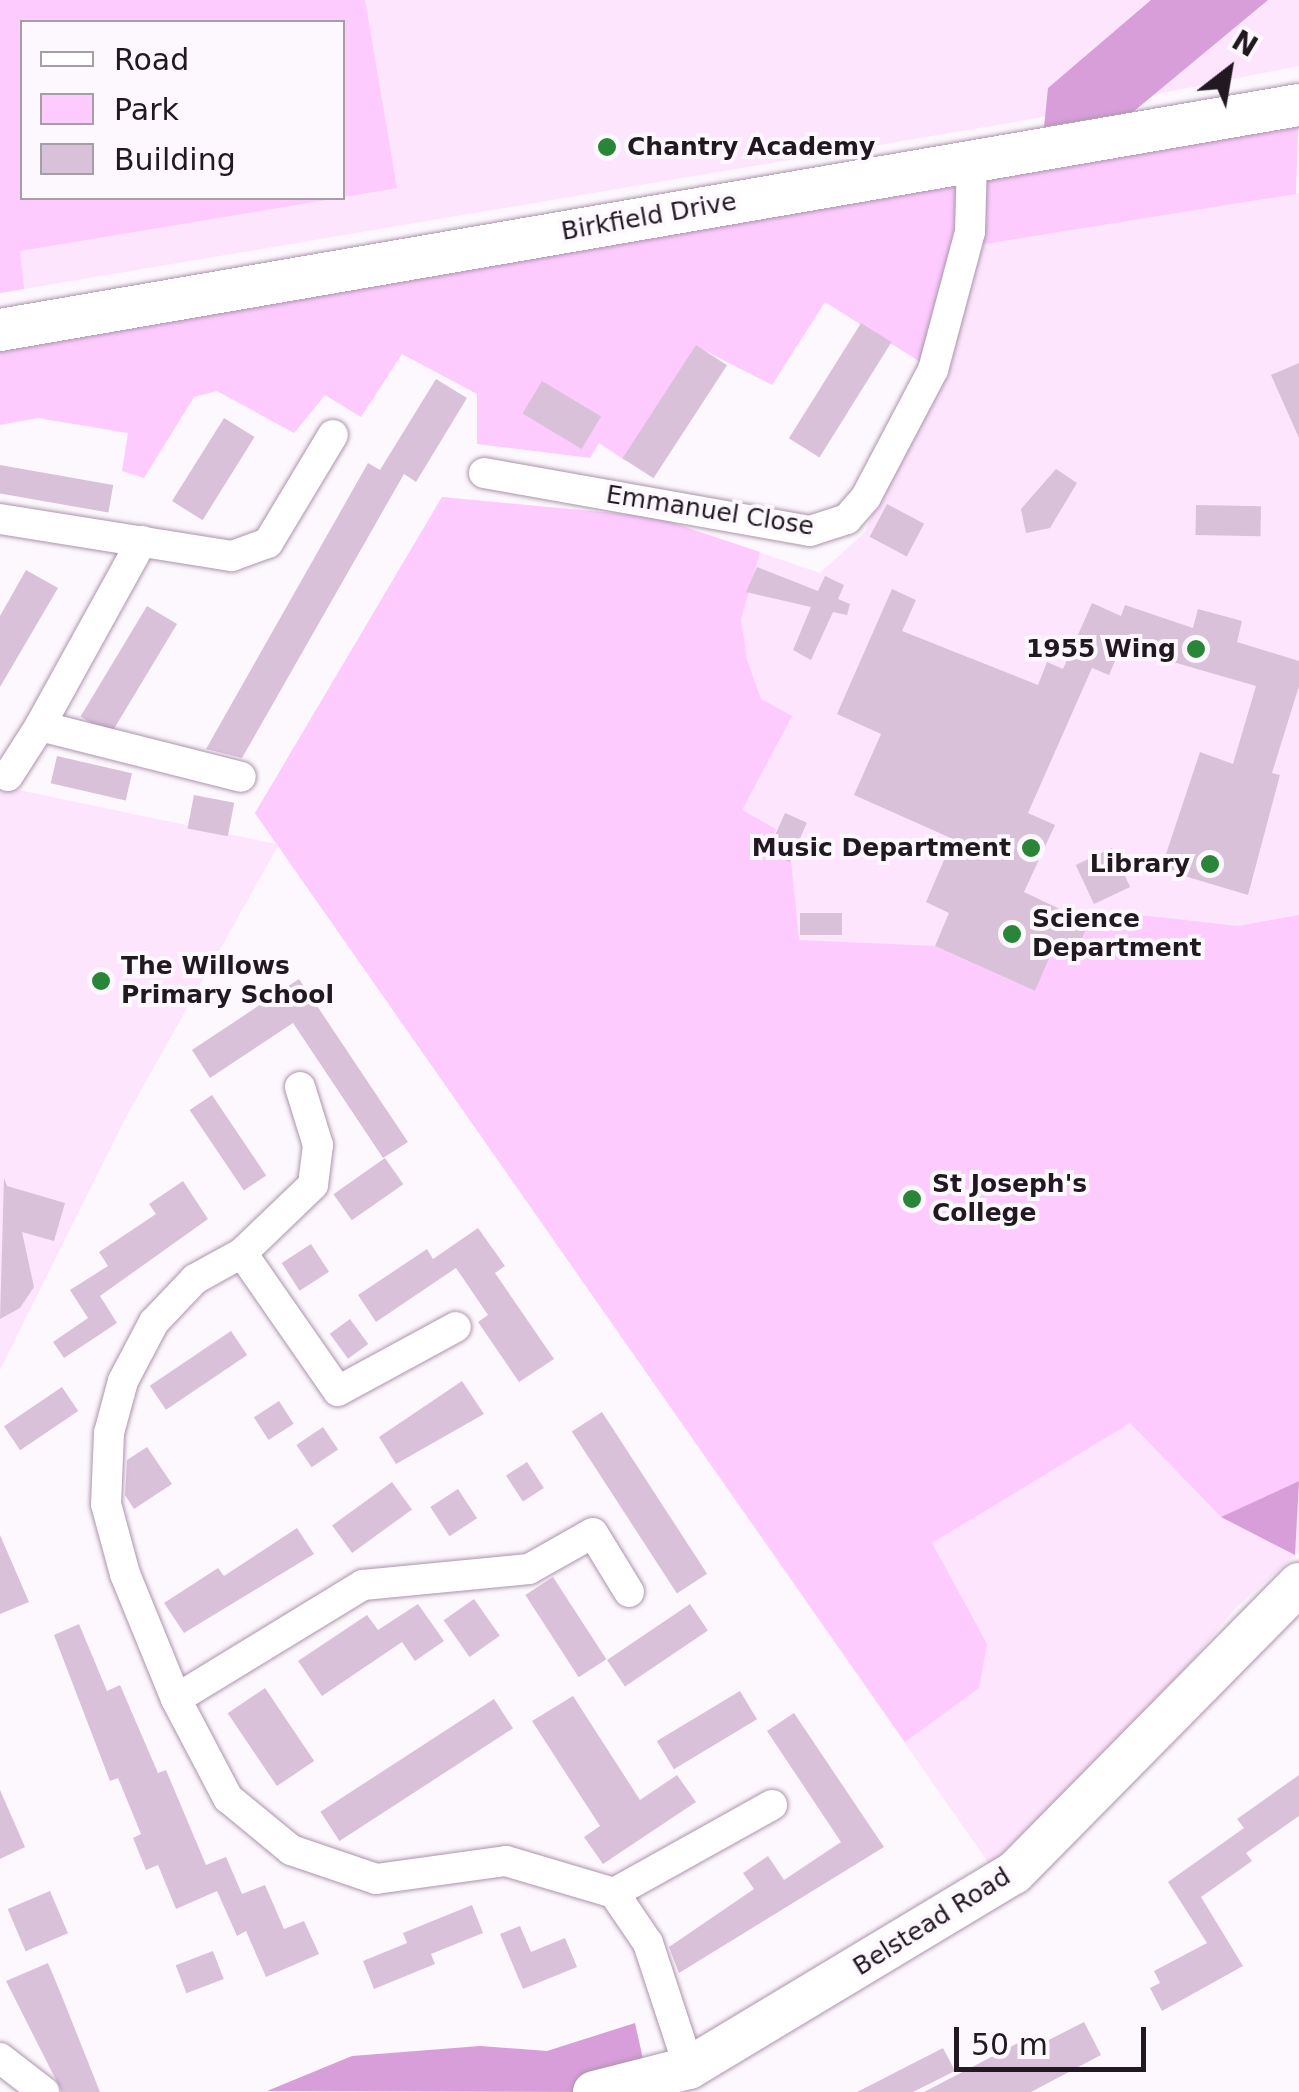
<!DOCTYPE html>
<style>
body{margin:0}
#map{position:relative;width:1299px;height:2092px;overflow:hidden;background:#fdf8fd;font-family:"DejaVu Sans",sans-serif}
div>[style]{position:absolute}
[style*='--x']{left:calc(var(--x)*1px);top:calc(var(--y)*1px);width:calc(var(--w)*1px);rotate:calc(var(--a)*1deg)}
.built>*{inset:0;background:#fde5fd}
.green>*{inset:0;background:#fecbff}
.forest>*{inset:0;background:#d89ed9}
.building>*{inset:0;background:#dac1da;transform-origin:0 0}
.roads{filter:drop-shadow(0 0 2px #ab94ac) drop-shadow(0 0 2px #ab94ac)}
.street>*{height:30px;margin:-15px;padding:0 15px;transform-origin:15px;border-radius:15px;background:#fff}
.secondary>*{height:42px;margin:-21px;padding:0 21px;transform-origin:21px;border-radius:21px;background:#fff}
.dots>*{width:28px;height:28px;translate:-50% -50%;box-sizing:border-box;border:5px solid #fdf8fd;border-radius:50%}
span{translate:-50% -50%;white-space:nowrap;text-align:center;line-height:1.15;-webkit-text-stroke:8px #fdf8fd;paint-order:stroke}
.poi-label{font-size:25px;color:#211821;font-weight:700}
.left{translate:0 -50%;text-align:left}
.right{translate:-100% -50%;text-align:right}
.street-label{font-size:25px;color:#211821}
.legend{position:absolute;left:20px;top:20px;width:325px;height:180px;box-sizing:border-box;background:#fdf8fd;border:2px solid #a59ea5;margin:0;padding:12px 18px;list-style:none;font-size:30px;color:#211821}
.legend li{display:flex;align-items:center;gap:20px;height:50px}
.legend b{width:50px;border:2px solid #a59ea5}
.north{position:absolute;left:1179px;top:20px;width:100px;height:100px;-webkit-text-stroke:8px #fdf8fd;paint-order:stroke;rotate:31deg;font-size:28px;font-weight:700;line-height:40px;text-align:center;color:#211821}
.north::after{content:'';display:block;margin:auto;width:35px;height:45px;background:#211821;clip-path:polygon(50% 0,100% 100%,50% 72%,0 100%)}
.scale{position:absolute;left:954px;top:2027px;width:192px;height:45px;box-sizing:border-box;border:5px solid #211821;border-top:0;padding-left:12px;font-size:30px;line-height:35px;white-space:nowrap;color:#211821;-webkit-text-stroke:8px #fdf8fd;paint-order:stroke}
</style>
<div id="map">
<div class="built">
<i style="clip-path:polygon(evenodd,0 0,1299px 0,1299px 66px,1027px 120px,0 293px,0 0,22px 22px,342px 22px,342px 198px,22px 198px,22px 22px)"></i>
<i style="clip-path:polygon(1299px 193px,1299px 1552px,1235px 1609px,1132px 1733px,990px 1865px,278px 846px,126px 1117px,0 1370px,0 786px,276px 844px,255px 813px,442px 497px,655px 517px,820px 573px,865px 532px,933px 370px,967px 247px)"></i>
</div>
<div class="green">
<i style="clip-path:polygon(0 0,365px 0,397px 188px,343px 197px,342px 22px,22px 22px,22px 198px,338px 198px,20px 251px,24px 289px,0 293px)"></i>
<i style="clip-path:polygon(1299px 105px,1296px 194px,967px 247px,933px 370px,825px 302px,772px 385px,696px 346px,626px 461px,599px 443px,590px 458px,477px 444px,477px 394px,402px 354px,361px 417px,325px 395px,294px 433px,217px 391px,194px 397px,144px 478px,122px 471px,128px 433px,38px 418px,0 425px,0 330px)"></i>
<i style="clip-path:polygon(442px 497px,655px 517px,760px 552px,741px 619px,747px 660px,761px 699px,792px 716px,742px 810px,776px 829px,772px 841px,790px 850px,799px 940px,935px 946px,1035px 991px,1054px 947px,1075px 956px,1095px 910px,1238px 926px,1299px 915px,1299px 1481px,1221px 1517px,1130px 1423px,932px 1543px,987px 1644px,979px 1688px,905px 1742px,255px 813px)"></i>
</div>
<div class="forest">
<i style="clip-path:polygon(1151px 0,1268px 0,1133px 112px,1044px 127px,1048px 88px)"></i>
<i style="clip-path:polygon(1299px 1481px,1295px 1555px,1221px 1517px)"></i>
<i style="clip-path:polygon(635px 2023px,643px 2059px,594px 2092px,267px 2091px,352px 2056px,480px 2046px,547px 2051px)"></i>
</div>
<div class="building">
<i style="left:861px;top:323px;width:36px;height:136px;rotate:32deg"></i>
<i style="left:696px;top:345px;width:37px;height:135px;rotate:33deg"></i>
<i style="clip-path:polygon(1299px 363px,1299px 438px,1271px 375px)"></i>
<i style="clip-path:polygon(436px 379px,467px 398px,416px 482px,404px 474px,242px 758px,206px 749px,368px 463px,380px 470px)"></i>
<i style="left:542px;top:381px;width:69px;height:38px;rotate:31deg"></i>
<i style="left:224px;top:418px;width:36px;height:98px;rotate:32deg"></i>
<i style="left:0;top:465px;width:115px;height:28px;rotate:10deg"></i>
<i style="clip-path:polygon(1056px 469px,1077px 483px,1050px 528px,1026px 533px,1021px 509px)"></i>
<i style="left:887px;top:504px;width:42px;height:37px;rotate:28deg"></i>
<i style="left:1196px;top:505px;width:65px;height:30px;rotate:1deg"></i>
<i style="clip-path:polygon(757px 567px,818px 591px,825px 576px,844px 585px,838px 599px,850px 604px,847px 615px,833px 612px,811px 660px,793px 650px,811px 607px,746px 592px)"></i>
<i style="clip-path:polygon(26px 570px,58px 588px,0 687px,0 616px)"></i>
<i style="clip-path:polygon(892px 589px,916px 600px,902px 631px,1038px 685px,1047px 662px,1063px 669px,1092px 603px,1121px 616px,1125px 605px,1193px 628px,1198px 609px,1242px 621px,1237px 642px,1299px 661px,1299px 686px,1272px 773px,1280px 775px,1248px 895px,1161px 869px,1200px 752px,1233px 764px,1256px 686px,1121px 647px,1109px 675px,1092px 668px,1028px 813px,1055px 825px,1024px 892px,1089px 923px,1074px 957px,1054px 947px,1035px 991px,935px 946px,949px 913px,926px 902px,953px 839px,854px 795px,881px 734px,837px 714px)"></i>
<i style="left:147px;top:606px;width:35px;height:129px;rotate:31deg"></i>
<i style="left:57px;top:756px;width:77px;height:28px;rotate:13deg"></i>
<i style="left:194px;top:795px;width:41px;height:34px;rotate:11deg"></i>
<i style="left:785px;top:813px;width:24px;height:43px;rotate:24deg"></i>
<i style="left:1112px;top:848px;width:43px;height:40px;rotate:65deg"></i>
<i style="left:842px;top:913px;width:22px;height:42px;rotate:90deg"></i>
<i style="clip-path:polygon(299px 979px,408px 1142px,383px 1158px,293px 1023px,210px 1078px,192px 1050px)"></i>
<i style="left:212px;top:1095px;width:97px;height:27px;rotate:56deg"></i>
<i style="left:385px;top:1158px;width:32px;height:63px;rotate:55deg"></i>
<i style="clip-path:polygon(4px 1178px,7px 1186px,65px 1203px,54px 1241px,22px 1232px,34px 1287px,20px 1308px,0 1319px)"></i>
<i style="clip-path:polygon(183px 1181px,208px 1219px,100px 1296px,117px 1323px,64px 1358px,53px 1342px,88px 1318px,70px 1290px,108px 1266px,99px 1252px,156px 1214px,149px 1204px)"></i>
<i style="clip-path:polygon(478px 1228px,505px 1266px,495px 1273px,554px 1359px,519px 1382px,478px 1322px,488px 1315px,456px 1268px,376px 1322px,358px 1295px,427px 1249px,433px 1259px)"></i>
<i style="left:311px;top:1244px;width:33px;height:35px;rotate:57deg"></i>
<i style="left:350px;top:1319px;width:31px;height:25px;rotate:54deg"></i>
<i style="left:231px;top:1331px;width:29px;height:98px;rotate:56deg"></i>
<i style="clip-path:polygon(462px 1381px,484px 1414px,396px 1464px,379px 1437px)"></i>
<i style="left:62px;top:1387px;width:29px;height:70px;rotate:56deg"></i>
<i style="left:279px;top:1401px;width:27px;height:30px;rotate:57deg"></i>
<i style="left:602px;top:1412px;width:193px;height:36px;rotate:57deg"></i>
<i style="left:323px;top:1427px;width:27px;height:32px;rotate:56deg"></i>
<i style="clip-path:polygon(147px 1447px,172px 1484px,134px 1509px,125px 1495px,127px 1460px)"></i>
<i style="left:527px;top:1462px;width:31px;height:25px;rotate:57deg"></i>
<i style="left:392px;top:1482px;width:34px;height:74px;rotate:54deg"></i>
<i style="left:458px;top:1489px;width:35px;height:33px;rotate:57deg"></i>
<i style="clip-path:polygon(297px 1528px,314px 1554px,184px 1633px,164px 1603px,218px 1568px,224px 1576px)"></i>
<i style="clip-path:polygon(0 1535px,29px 1602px,0 1614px)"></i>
<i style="left:553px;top:1577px;width:98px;height:33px;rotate:57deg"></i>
<i style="left:474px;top:1599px;width:45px;height:37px;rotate:55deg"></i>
<i style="clip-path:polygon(418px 1604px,444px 1641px,415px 1661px,402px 1642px,322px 1696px,298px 1661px,367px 1615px,378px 1630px)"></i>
<i style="left:690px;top:1604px;width:32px;height:100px;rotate:56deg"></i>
<i style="clip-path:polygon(79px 1624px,107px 1691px,120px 1685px,158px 1773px,166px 1770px,206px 1865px,226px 1857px,242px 1894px,265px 1885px,284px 1929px,304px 1921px,319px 1954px,266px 1977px,246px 1931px,237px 1936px,217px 1891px,176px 1909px,158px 1865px,146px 1870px,133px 1838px,141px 1834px,118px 1778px,110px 1781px,54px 1635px)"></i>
<i style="left:265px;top:1688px;width:88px;height:45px;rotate:56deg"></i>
<i style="left:740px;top:1691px;width:33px;height:97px;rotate:59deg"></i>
<i style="clip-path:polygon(573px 1696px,640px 1800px,677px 1775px,696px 1802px,603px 1864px,584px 1837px,600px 1826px,532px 1721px)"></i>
<i style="left:494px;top:1699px;width:35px;height:207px;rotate:57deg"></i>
<i style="clip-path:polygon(794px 1713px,884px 1847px,679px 1973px,669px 1947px,754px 1889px,743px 1873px,768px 1856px,784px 1880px,841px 1842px,767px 1731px)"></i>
<i style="clip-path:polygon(1299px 1775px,1299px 1816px,1246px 1853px,1252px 1861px,1201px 1897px,1243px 1966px,1162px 2011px,1150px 1988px,1160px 1983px,1154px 1971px,1207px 1943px,1168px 1882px,1244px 1828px,1237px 1819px)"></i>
<i style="clip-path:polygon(0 1790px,25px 1847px,0 1859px)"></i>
<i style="left:50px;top:1891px;width:46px;height:46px;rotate:67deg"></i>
<i style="clip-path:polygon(472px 1905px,483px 1933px,431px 1954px,435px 1964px,374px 1989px,363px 1961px,407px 1943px,403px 1933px)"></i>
<i style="clip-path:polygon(520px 1926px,531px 1952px,565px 1938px,577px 1967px,523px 1989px,500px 1934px)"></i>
<i style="left:213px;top:1951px;width:30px;height:40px;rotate:69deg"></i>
<i style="clip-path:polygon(48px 1963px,61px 1994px,100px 2092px,62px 2092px,6px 1981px)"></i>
<i style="clip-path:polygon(1084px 2022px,1101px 2055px,1031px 2092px,924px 2092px,1020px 2042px,1025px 2052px)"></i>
<i style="clip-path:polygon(943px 2048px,955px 2071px,913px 2092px,857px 2092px)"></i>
</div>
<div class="roads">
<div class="street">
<i style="--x:484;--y:473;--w:331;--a:10.1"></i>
<i style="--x:810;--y:531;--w:39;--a:-18"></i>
<i style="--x:847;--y:519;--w:29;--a:-49"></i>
<i style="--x:866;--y:497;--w:144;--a:-62.2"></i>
<i style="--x:933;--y:370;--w:143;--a:-75"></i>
<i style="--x:970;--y:232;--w:72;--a:-88.4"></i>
<i style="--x:0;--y:519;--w:235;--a:9.1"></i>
<i style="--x:232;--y:556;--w:38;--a:-20"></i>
<i style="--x:268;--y:543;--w:126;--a:-59"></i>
<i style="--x:142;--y:541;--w:211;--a:118.9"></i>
<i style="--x:40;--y:726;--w:207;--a:14.2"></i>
<i style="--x:8;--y:776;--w:59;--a:-57.4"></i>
<i style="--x:300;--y:1087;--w:61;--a:72.8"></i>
<i style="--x:318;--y:1145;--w:40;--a:97.1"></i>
<i style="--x:313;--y:1185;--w:98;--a:136.2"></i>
<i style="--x:242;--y:1253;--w:54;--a:151"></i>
<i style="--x:195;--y:1279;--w:59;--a:133.6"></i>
<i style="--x:154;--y:1322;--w:67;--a:117.7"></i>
<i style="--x:123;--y:1381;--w:54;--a:105.1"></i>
<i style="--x:109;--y:1433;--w:71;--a:92.4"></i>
<i style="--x:106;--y:1504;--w:73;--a:74.8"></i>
<i style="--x:125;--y:1574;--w:135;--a:67.8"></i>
<i style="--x:176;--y:1699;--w:112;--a:62.3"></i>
<i style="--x:228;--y:1798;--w:82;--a:39.5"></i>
<i style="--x:291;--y:1850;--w:90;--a:18.8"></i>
<i style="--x:376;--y:1879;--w:131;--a:-7.9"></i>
<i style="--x:506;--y:1861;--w:113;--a:16.5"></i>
<i style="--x:614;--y:1893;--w:60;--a:55.8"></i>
<i style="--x:648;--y:1943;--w:132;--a:71.8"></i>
<i style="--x:242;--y:1253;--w:168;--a:55.2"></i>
<i style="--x:338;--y:1391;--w:134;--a:-28.5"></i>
<i style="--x:176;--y:1699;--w:219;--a:-31.4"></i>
<i style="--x:363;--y:1585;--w:167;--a:-5.5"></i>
<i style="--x:529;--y:1569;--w:73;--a:-29.4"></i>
<i style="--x:593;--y:1533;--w:69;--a:58.6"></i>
<i style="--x:614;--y:1893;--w:181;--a:-29.1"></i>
<i style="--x:0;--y:2058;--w:56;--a:37.7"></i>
</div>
<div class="secondary">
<i style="--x:0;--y:330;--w:1318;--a:-9.83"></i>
<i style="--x:594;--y:2092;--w:98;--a:-14.2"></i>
<i style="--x:689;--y:2068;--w:379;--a:-31"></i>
<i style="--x:1014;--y:1873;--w:406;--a:-45.4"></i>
</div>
</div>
<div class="dots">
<i style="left:607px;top:147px;background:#298638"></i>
<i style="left:1196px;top:649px;background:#298638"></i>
<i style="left:1031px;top:848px;background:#298638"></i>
<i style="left:1210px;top:864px;background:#298638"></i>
<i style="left:1012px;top:934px;background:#298638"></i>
<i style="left:101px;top:981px;background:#298638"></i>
<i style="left:912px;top:1199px;background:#298638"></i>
</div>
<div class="poi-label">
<span class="left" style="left:627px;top:147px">Chantry Academy</span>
<span class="right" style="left:1176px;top:649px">1955 Wing</span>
<span class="right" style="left:1011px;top:848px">Music Department</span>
<span class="right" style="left:1190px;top:864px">Library</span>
<span class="left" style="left:1032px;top:934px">Science<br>Department</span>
<span class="left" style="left:121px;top:981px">The Willows<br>Primary School</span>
<span class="left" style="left:932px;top:1199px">St Joseph's<br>College</span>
</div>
<div class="street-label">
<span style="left:649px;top:217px;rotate:-10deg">Birkfield Drive</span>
<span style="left:710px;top:511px;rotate:9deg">Emmanuel Close</span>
<span style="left:932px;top:1922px;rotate:-32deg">Belstead Road</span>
</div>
<ul class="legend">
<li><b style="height:12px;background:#fff"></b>Road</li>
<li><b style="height:28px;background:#fecbff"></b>Park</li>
<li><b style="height:28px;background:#dac1da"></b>Building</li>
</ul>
<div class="north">N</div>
<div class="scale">50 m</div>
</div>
